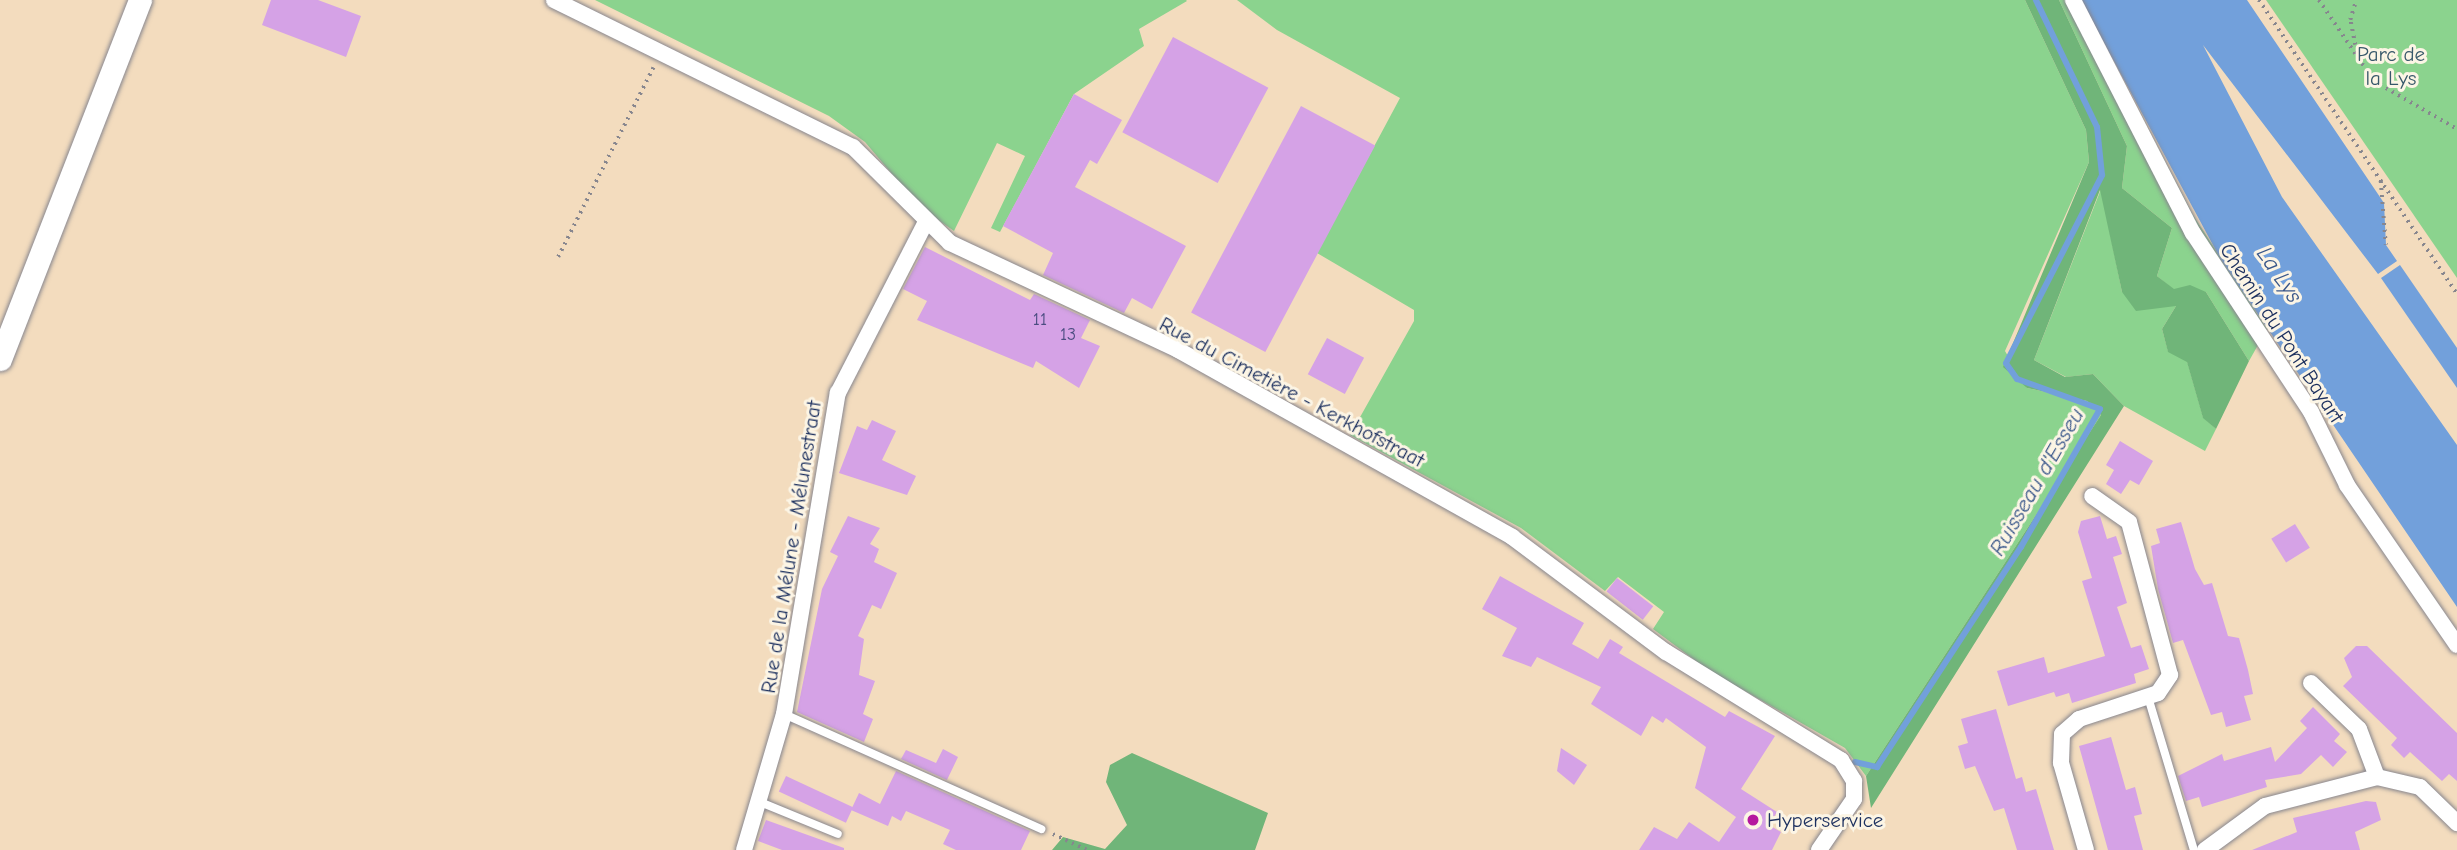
<!DOCTYPE html>
<meta charset="utf-8">
<style>
body{margin:0}
#map{position:relative;width:2457px;height:850px;overflow:hidden;background:#f3dcbe;font-family:"Comic Neue",sans-serif}
div>[style]{position:absolute}
[style*='--x']{left:calc(var(--x)*1px);top:calc(var(--y)*1px);width:calc(var(--w)*1px);rotate:calc(var(--a)*1deg)}
.green>*{inset:0;background:#8bd38e}
.forest>*{inset:0;background:#70b579}
.water>*{inset:0;background:#72a0db}
.stream>*{height:6px;margin:-3px;padding:0 3px;transform-origin:3px;border-radius:3px;background:#72a0db}
.building>*{inset:0;background:#d5a2e6;transform-origin:0 0}
.path>*{height:3.5px;margin-top:-1.75px;transform-origin:0;background:repeating-linear-gradient(90deg,#87868e 0 2px,transparent 0 7px)}
.roads{filter:drop-shadow(0 0 2px #87868e) drop-shadow(0 0 2px #87868e)}
.lane>*{height:8px;margin:-4px;padding:0 4px;transform-origin:4px;border-radius:4px;background:#fff}
.street>*{height:16px;margin:-8px;padding:0 8px;transform-origin:8px;border-radius:8px;background:#fff}
.secondary>*{height:23px;margin:-11.5px;padding:0 11.5px;transform-origin:11.5px;border-radius:11.5px;background:#fff}
.dots>*{width:19px;height:19px;translate:-50% -50%;box-sizing:border-box;border:4px solid #fcf5e5;border-radius:50%}
span{translate:-50% -50%;white-space:nowrap;text-align:center;line-height:1.15;-webkit-text-stroke:6px #fcf5e5;paint-order:stroke}
.number-label{font-size:18px;color:#4a4c80}
.number-label span{-webkit-text-stroke-width:0}
.park-label{font-size:21px;color:#37586a}
.street-label{font-size:21px;color:#1b2f5e}
.poi-label{font-size:21px;color:#1b2f5e}
.left{translate:0 -50%;text-align:left}
.water-label{font-size:23px;color:#39578a;font-style:italic}
</style>
<div id="map">
<div class="green">
<i style="clip-path:polygon(595px 0,1186px 0,1187px 1px,1139px 29px,1144px 46px,1074px 94px,1000px 232px,991px 228px,1025px 156px,997px 143px,954px 231px,920px 207px,865px 142px,829px 116px)"></i>
<i style="clip-path:polygon(1237px 0,2025px 0,2086px 130px,2089px 162px,2005px 351px,2027px 388px,2087px 401px,2101px 415px,1866px 776px,1845px 748px,1708px 670px,1653px 629px,1664px 612px,1618px 577px,1605px 591px,1521px 528px,1350px 435px,1414px 321px,1414px 310px,1317px 253px,1400px 98px,1277px 30px)"></i>
<i style="clip-path:polygon(2059px 0,2081px 0,2193px 215px,2267px 329px,2249px 361px,2206px 292px,2174px 290px,2157px 276px,2172px 228px,2122px 188px,2127px 146px)"></i>
<i style="clip-path:polygon(2266px 0,2457px 0,2457px 278px)"></i>
<i style="clip-path:polygon(2101px 189px,2122px 292px,2176px 306px,2162px 329px,2168px 351px,2187px 361px,2203px 417px,2216px 429px,2205px 451px,2124px 406px,2093px 374px,2066px 377px,2034px 360px)"></i>
</div>
<div class="forest">
<i style="clip-path:polygon(2025px 0,2059px 0,2127px 146px,2122px 188px,2172px 228px,2157px 276px,2174px 289px,2190px 285px,2206px 292px,2249px 361px,2216px 429px,2203px 418px,2187px 362px,2168px 352px,2162px 329px,2176px 306px,2136px 311px,2122px 292px,2100px 190px,2034px 360px,2065px 377px,2093px 374px,2124px 406px,1871px 808px,1866px 776px,2101px 415px,2087px 401px,2027px 388px,2003px 367px,2089px 162px,2086px 130px)"></i>
<i style="clip-path:polygon(1132px 753px,1268px 813px,1255px 850px,1052px 850px,1063px 837px,1105px 849px,1127px 825px,1106px 782px,1110px 765px)"></i>
</div>
<div class="water">
<i style="clip-path:polygon(2081px 0,2247px 0,2384px 203px,2386px 245px,2397px 261px,2378px 274px,2203px 45px,2282px 197px,2457px 445px,2457px 607px,2221px 260px)"></i>
<i style="clip-path:polygon(2400px 265px,2457px 348px,2457px 388px,2381px 278px)"></i>
</div>
<div class="stream">
<i style="--x:1855;--y:762;--w:23;--a:13"></i>
<i style="--x:1877;--y:767;--w:263;--a:-56.8"></i>
<i style="--x:2021;--y:547;--w:159;--a:-60.2"></i>
<i style="--x:2100;--y:409;--w:88;--a:-160.1"></i>
<i style="--x:2017;--y:379;--w:19;--a:-125"></i>
<i style="--x:2006;--y:363;--w:211;--a:-62.9"></i>
<i style="--x:2102;--y:175;--w:48;--a:-95.9"></i>
<i style="--x:2097;--y:127;--w:141;--a:-115.7"></i>
</div>
<div class="building">
<i style="clip-path:polygon(271px 0,318px 0,361px 16px,346px 57px,262px 25px)"></i>
<i style="left:1173px;top:37px;width:108px;height:108px;rotate:28deg"></i>
<i style="clip-path:polygon(1074px 94px,1122px 120px,1097px 164px,1090px 160px,1075px 187px,1186px 246px,1152px 309px,1132px 298px,1124px 313px,1043px 275px,1053px 253px,1003px 226px)"></i>
<i style="left:1301px;top:106px;width:84px;height:234px;rotate:28deg"></i>
<i style="clip-path:polygon(925px 247px,1030px 300px,1034px 294px,1090px 320px,1081px 338px,1100px 346px,1079px 388px,1036px 361px,1033px 368px,917px 320px,927px 301px,903px 289px)"></i>
<i style="left:1327px;top:338px;width:42px;height:41px;rotate:28deg"></i>
<i style="clip-path:polygon(872px 420px,896px 431px,882px 460px,916px 476px,907px 495px,839px 473px,857px 426px,867px 430px)"></i>
<i style="clip-path:polygon(2120px 441px,2153px 461px,2139px 485px,2130px 480px,2121px 494px,2106px 484px,2114px 470px,2106px 465px)"></i>
<i style="clip-path:polygon(848px 516px,880px 528px,870px 544px,879px 549px,874px 562px,897px 573px,881px 609px,872px 605px,858px 636px,864px 639px,859px 675px,875px 681px,863px 714px,873px 719px,864px 742px,797px 712px,822px 589px,838px 556px,830px 552px)"></i>
<i style="clip-path:polygon(2100px 516px,2107px 539px,2116px 536px,2122px 554px,2113px 557px,2127px 603px,2117px 607px,2131px 648px,2141px 645px,2149px 669px,2134px 674px,2136px 683px,2072px 703px,2069px 693px,2056px 697px,2054px 692px,2008px 706px,1997px 671px,2044px 657px,2048px 673px,2105px 656px,2082px 581px,2092px 578px,2078px 532px,2081px 521px)"></i>
<i style="clip-path:polygon(2181px 522px,2195px 569px,2204px 585px,2212px 583px,2228px 636px,2239px 638px,2248px 670px,2253px 694px,2244px 696px,2251px 720px,2226px 727px,2222px 712px,2211px 715px,2183px 640px,2173px 643px,2158px 589px,2151px 546px,2160px 543px,2156px 529px)"></i>
<i style="left:2295px;top:524px;width:28px;height:28px;rotate:58deg"></i>
<i style="clip-path:polygon(1500px 576px,1584px 623px,1572px 644px,1585px 651px,1598px 659px,1610px 639px,1623px 647px,1619px 653px,1725px 717px,1729px 711px,1775px 736px,1741px 789px,1777px 812px,1769px 825px,1781px 832px,1772px 850px,1639px 850px,1654px 827px,1677px 839px,1689px 822px,1719px 842px,1736px 817px,1695px 788px,1706px 747px,1666px 718px,1663px 723px,1652px 716px,1641px 736px,1591px 704px,1601px 687px,1537px 657px,1531px 667px,1502px 656px,1517px 628px,1482px 609px)"></i>
<i style="left:1617px;top:578px;width:46px;height:17px;rotate:38deg"></i>
<i style="clip-path:polygon(2356px 646px,2367px 646px,2457px 733px,2457px 781px,2449px 774px,2442px 781px,2410px 752px,2404px 758px,2391px 745px,2397px 738px,2343px 686px,2352px 677px,2344px 658px)"></i>
<i style="clip-path:polygon(2313px 707px,2340px 734px,2334px 741px,2347px 752px,2333px 767px,2321px 755px,2301px 774px,2265px 780px,2267px 787px,2202px 807px,2199px 797px,2186px 801px,2178px 776px,2222px 754px,2224px 761px,2271px 747px,2275px 762px,2307px 728px,2300px 721px)"></i>
<i style="clip-path:polygon(1996px 709px,2016px 779px,2022px 777px,2026px 792px,2036px 789px,2054px 850px,2017px 850px,2004px 808px,1994px 811px,1975px 766px,1965px 769px,1958px 746px,1968px 743px,1961px 719px)"></i>
<i style="clip-path:polygon(2111px 737px,2126px 790px,2135px 787px,2142px 814px,2134px 816px,2143px 850px,2108px 850px,2079px 746px)"></i>
<i style="clip-path:polygon(1561px 748px,1587px 765px,1574px 785px,1557px 771px)"></i>
<i style="clip-path:polygon(943px 749px,958px 757px,947px 780px,901px 759px,906px 750px,936px 763px)"></i>
<i style="clip-path:polygon(896px 771px,1030px 831px,1021px 850px,956px 850px,943px 844px,950px 830px,906px 811px,901px 821px,892px 816px,888px 826px,851px 810px,859px 793px,880px 804px)"></i>
<i style="left:786px;top:776px;width:74px;height:17px;rotate:25deg"></i>
<i style="clip-path:polygon(2366px 801px,2376px 802px,2381px 820px,2355px 832px,2360px 850px,2252px 850px,2297px 832px,2293px 818px)"></i>
<i style="clip-path:polygon(766px 820px,844px 848px,844px 850px,782px 850px,758px 841px)"></i>
</div>
<div class="path">
<i style="--x:2259;--y:0;--w:354;--a:56"></i>
<i style="--x:2319;--y:0;--w:98;--a:55.8"></i>
<i style="--x:2374;--y:81;--w:96;--a:30"></i>
<i style="--x:2355;--y:45;--w:25;--a:-101"></i>
<i style="--x:2350;--y:20;--w:21;--a:-73"></i>
<i style="--x:2381;--y:181;--w:64;--a:85.5"></i>
<i style="--x:558;--y:257;--w:212;--a:-63.3"></i>
<i style="--x:1053;--y:834;--w:38;--a:25"></i>
</div>
<div class="roads">
<div class="lane">
<i style="--x:2148;--y:697;--w:160;--a:73.3"></i>
<i style="--x:784;--y:714;--w:282;--a:24.1"></i>
<i style="--x:760;--y:802;--w:84;--a:22.3"></i>
</div>
<div class="street">
<i style="--x:554;--y:0;--w:333;--a:26.2"></i>
<i style="--x:853;--y:147;--w:136;--a:44.7"></i>
<i style="--x:950;--y:243;--w:252;--a:25.1"></i>
<i style="--x:1178;--y:350;--w:383;--a:29.2"></i>
<i style="--x:1512;--y:537;--w:192;--a:36.8"></i>
<i style="--x:1666;--y:652;--w:206;--a:31.7"></i>
<i style="--x:1841;--y:760;--w:25;--a:58"></i>
<i style="--x:1854;--y:781;--w:18;--a:90"></i>
<i style="--x:1854;--y:799;--w:62;--a:124.5"></i>
<i style="--x:2073;--y:0;--w:262;--a:62.8"></i>
<i style="--x:2193;--y:233;--w:214;--a:56.6"></i>
<i style="--x:2311;--y:412;--w:81;--a:63.7"></i>
<i style="--x:2347;--y:485;--w:194;--a:55.5"></i>
<i style="--x:2311;--y:683;--w:66;--a:43.8"></i>
<i style="--x:2359;--y:729;--w:51;--a:69.4"></i>
<i style="--x:744;--y:850;--w:142;--a:-73.6"></i>
<i style="--x:784;--y:714;--w:326;--a:-80.5"></i>
<i style="--x:838;--y:393;--w:190;--a:-62.8"></i>
<i style="--x:2086;--y:850;--w:91;--a:-106"></i>
<i style="--x:2061;--y:763;--w:29;--a:-88"></i>
<i style="--x:2062;--y:734;--w:23;--a:-41"></i>
<i style="--x:2079;--y:719;--w:83;--a:-18.2"></i>
<i style="--x:2158;--y:693;--w:22;--a:-56"></i>
<i style="--x:2170;--y:675;--w:158;--a:-105"></i>
<i style="--x:2129;--y:522;--w:45;--a:-144.9"></i>
<i style="--x:2205;--y:850;--w:74;--a:-36.3"></i>
<i style="--x:2265;--y:806;--w:116;--a:-14.5"></i>
<i style="--x:2377;--y:777;--w:44;--a:13.1"></i>
<i style="--x:2420;--y:787;--w:52;--a:44.2"></i>
</div>
<div class="secondary">
<i style="--x:0;--y:359;--w:385;--a:-68.7"></i>
</div>
</div>
<div class="dots">
<i style="left:1753px;top:820px;background:#b5179e"></i>
</div>
<div class="number-label">
<span style="left:1040px;top:320px">11</span>
<span style="left:1068px;top:335px">13</span>
</div>
<div class="park-label">
<span style="left:2391px;top:66px">Parc de<br>la Lys</span>
</div>
<div class="street-label">
<span style="left:2282px;top:333px;rotate:57deg">Chemin du Pont Bayart</span>
<span style="left:1292px;top:392px;rotate:28deg">Rue du Cimetière - Kerkhofstraat</span>
<span style="left:791px;top:547px;rotate:-81deg">Rue de la Mélune - Mélunestraat</span>
</div>
<div class="poi-label">
<span class="left" style="left:1767px;top:820px">Hyperservice</span>
</div>
<div class="water-label">
<span style="left:2279px;top:275px;rotate:56deg">La Lys</span>
<span style="left:2037px;top:482px;rotate:-60deg">Ruisseau d'Esseu</span>
</div>
</div>
